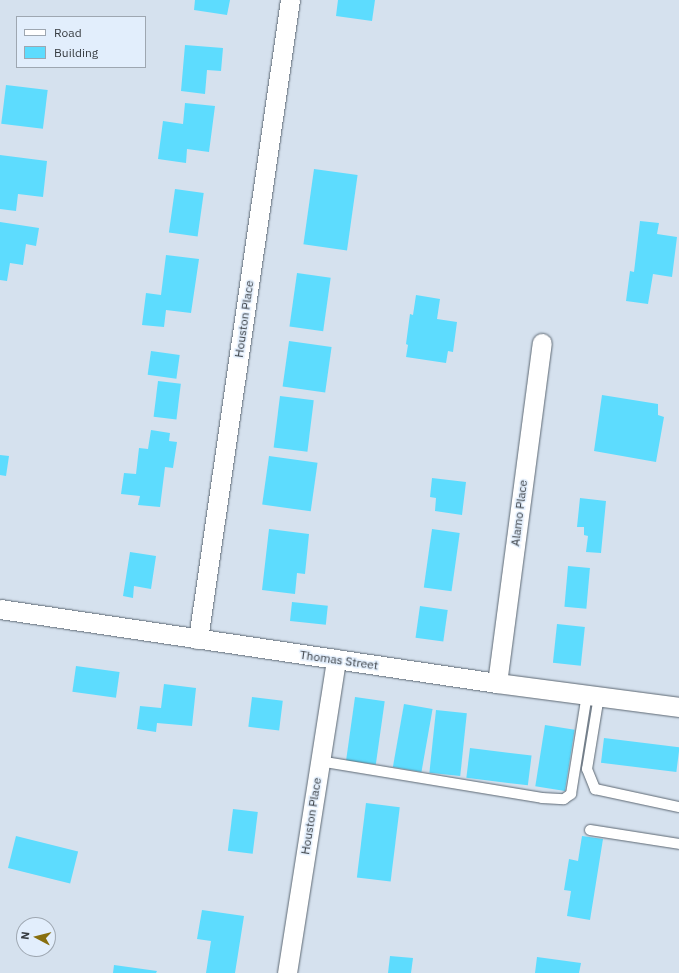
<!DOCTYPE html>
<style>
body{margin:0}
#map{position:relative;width:679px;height:973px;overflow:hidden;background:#d5e1ee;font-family:"IBM Plex Sans",sans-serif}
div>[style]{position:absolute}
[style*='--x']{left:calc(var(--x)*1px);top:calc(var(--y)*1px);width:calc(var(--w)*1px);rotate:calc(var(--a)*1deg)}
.building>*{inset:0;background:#5ddcfe;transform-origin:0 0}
.roads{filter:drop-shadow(0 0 1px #5d6873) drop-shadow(0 0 1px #5d6873)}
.service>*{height:10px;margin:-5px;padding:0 5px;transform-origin:5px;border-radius:5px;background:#fff}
.minor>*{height:19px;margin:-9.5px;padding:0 9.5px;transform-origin:9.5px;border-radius:9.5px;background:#fff}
span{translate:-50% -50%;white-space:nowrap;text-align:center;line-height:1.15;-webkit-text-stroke:3px #e2eefc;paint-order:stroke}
.street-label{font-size:12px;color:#373c41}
.legend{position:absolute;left:16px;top:16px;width:130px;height:52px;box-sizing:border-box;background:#e2eefc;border:1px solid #9ea7b1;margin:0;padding:5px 7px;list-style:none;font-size:12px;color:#373c41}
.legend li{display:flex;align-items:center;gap:8px;height:20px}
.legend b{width:20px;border:1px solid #9ea7b1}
.north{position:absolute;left:16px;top:917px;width:40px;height:40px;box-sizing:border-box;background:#e2eefc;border:1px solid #9ea7b1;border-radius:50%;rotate:277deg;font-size:11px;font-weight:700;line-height:16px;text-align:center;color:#373c41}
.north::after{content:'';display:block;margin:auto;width:14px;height:18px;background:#886f0f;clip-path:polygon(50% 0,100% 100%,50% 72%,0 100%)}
</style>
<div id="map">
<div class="building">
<i style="clip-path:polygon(195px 0,230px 0,227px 15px,194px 10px)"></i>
<i style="clip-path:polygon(338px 0,375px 0,372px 21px,336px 16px)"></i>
<i style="clip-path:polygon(185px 45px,223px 48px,221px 71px,207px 70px,205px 94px,181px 91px)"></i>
<i style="left:6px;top:85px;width:42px;height:39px;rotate:7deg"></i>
<i style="clip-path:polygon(185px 103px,215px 106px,209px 152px,187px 149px,186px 163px,158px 159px,163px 121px,183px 124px)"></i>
<i style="clip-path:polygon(0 155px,47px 161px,43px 197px,18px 194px,16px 211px,0 209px)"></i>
<i style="left:314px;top:169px;width:44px;height:76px;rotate:8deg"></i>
<i style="left:175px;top:189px;width:29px;height:44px;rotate:8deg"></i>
<i style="clip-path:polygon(640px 221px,659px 223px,657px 234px,677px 237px,672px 277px,653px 274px,648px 304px,626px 301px,630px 271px,634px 272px)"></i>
<i style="clip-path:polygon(0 222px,39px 228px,36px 246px,26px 244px,23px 265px,10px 263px,7px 281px,0 280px)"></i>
<i style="clip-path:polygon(166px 255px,199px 259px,191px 313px,166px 310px,164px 327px,142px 325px,146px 293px,161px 295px)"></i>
<i style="left:297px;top:273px;width:34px;height:54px;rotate:8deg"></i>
<i style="clip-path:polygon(416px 295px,440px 299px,437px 319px,457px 322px,453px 352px,448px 351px,446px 363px,406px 357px,408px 345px,406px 344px,410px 314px,413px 315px)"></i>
<i style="left:289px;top:341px;width:43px;height:46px;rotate:8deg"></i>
<i style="left:151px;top:351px;width:29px;height:24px;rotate:8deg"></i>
<i style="left:158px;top:381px;width:23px;height:36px;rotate:7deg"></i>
<i style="clip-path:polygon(602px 395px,658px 404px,658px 415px,664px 417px,656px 462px,594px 451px)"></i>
<i style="left:280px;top:396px;width:34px;height:52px;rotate:7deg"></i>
<i style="clip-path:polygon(151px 430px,170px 433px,169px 441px,177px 442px,173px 468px,165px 467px,160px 507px,138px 505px,140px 496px,121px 494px,124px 473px,136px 474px,139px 448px,148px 449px)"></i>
<i style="clip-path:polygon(0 455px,9px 456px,6px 476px,0 475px)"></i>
<i style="left:269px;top:456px;width:49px;height:49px;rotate:8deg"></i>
<i style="clip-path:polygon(432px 478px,466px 482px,462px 515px,435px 511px,436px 498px,430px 497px)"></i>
<i style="clip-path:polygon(580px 498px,606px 501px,601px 553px,586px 552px,588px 536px,584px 535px,584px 527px,577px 527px)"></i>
<i style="clip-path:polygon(269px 529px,309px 534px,305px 574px,297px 573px,295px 594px,262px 590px)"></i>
<i style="left:432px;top:529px;width:28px;height:59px;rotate:8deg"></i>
<i style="clip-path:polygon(130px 552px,156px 556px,151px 589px,134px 586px,133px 598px,123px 596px)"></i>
<i style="left:568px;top:566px;width:22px;height:41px;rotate:5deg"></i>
<i style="left:292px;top:602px;width:36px;height:19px;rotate:6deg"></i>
<i style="left:420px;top:606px;width:28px;height:32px;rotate:8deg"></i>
<i style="left:557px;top:624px;width:28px;height:39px;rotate:6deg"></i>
<i style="left:76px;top:666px;width:44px;height:26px;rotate:8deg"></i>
<i style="clip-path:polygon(164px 684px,196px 688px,192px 726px,157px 723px,156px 732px,137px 729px,140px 706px,161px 708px)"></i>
<i style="left:252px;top:697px;width:31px;height:30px;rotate:7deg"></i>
<i style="left:355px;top:697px;width:30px;height:64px;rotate:8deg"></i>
<i style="left:404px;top:704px;width:29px;height:64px;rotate:10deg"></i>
<i style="left:436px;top:710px;width:31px;height:63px;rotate:6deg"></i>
<i style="left:545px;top:725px;width:30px;height:62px;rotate:9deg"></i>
<i style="left:604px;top:738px;width:76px;height:25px;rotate:7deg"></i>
<i style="left:470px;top:748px;width:62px;height:30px;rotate:7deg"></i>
<i style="left:366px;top:803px;width:34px;height:75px;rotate:7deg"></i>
<i style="left:233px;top:809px;width:25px;height:42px;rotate:7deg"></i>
<i style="left:16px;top:836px;width:64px;height:33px;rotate:14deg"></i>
<i style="clip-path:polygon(582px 836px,603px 839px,590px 920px,567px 916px,571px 891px,564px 890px,569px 859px,578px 861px)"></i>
<i style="clip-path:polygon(202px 910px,244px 916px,235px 973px,206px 973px,211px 941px,197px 939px)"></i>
<i style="clip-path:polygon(390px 956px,413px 958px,411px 973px,388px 973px)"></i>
<i style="clip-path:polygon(537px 957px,581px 963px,579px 973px,535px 973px)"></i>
<i style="clip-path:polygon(114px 965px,157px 971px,156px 973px,113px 973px)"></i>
</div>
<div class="roads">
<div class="service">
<i style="--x:599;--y:696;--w:74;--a:99.3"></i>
<i style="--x:587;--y:769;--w:22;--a:68"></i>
<i style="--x:595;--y:789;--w:86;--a:12.1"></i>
<i style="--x:319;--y:761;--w:226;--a:9.4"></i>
<i style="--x:542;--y:798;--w:22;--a:3"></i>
<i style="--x:564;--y:799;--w:9;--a:-36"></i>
<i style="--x:571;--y:794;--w:101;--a:-80.9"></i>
<i style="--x:590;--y:830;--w:90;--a:8.9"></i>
</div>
<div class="minor">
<i style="--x:0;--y:609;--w:502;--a:8.47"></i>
<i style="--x:497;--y:683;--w:184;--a:7.5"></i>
<i style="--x:198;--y:639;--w:646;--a:-81.81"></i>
<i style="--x:497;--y:683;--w:343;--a:-82.5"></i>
<i style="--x:287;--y:973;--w:318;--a:-81.1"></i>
</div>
</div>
<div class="street-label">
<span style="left:244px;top:319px;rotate:-82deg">Houston Place</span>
<span style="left:519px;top:513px;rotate:-83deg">Alamo Place</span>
<span style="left:339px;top:660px;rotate:8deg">Thomas Street</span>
<span style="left:311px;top:816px;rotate:-81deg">Houston Place</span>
</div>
<ul class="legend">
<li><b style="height:5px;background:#fff"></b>Road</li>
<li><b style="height:11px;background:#5ddcfe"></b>Building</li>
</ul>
<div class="north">N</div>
</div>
